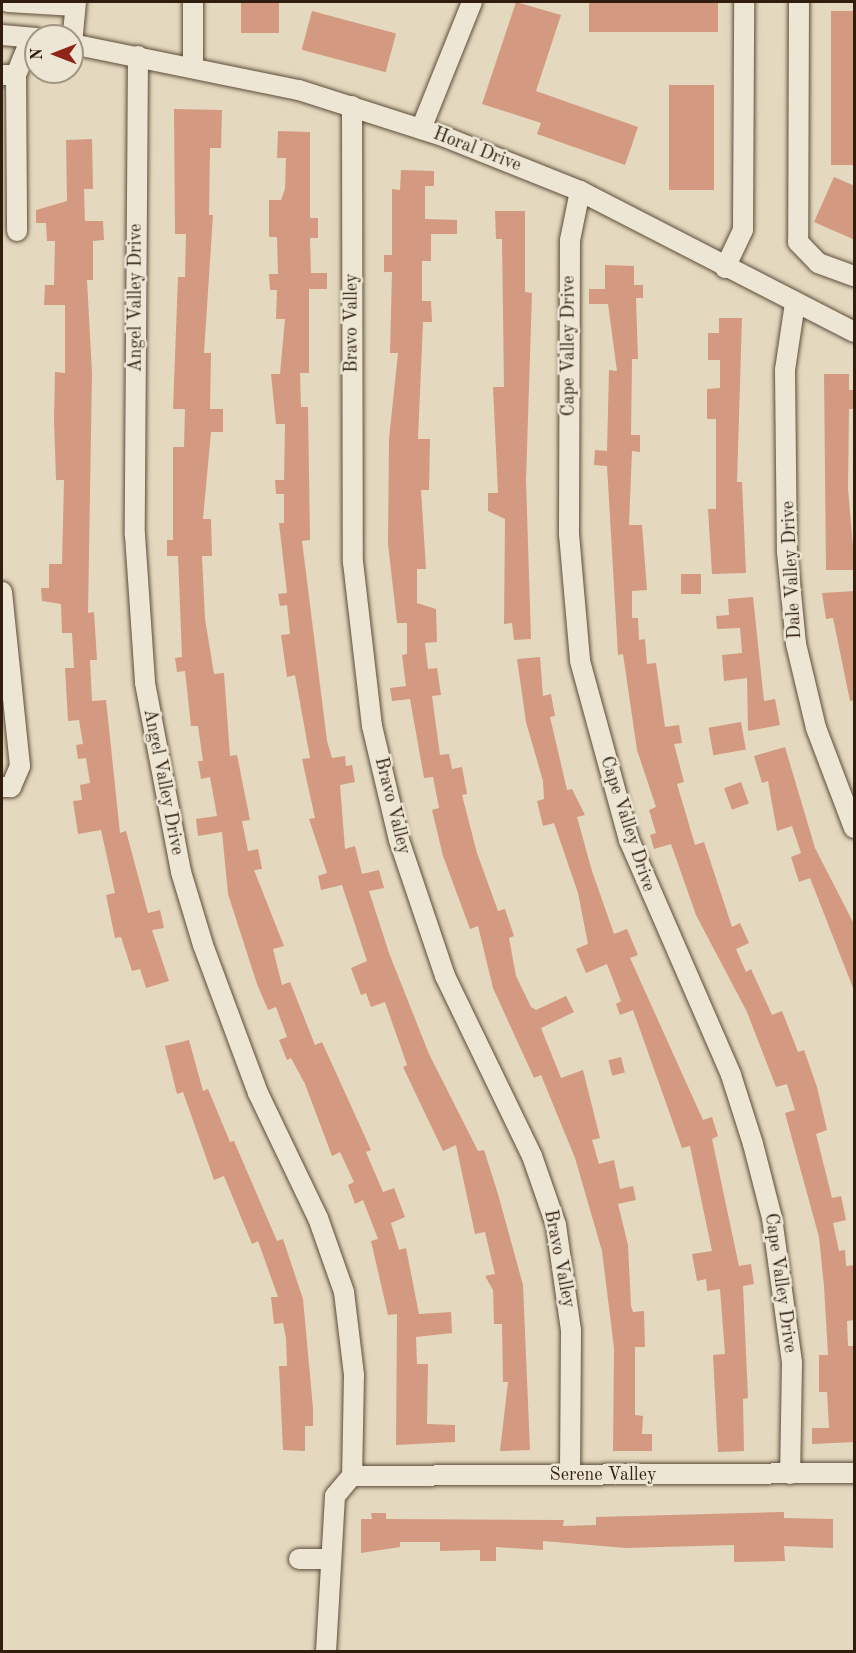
<!DOCTYPE html>
<style>
body{margin:0}
#map{position:relative;width:856px;height:1653px;overflow:hidden;background:#e4d9be;font-family:"Old Standard TT",serif}
div>[style]{position:absolute}
[style*='--x']{left:calc(var(--x)*1px);top:calc(var(--y)*1px);width:calc(var(--w)*1px);rotate:calc(var(--a)*1deg)}
.building>*{inset:0;background:#d39981;transform-origin:0 0}
.roads{filter:drop-shadow(0 0 2px #5d4c3a) drop-shadow(0 0 2px #5d4c3a)}
.minor>*{height:20px;margin:-10px;padding:0 10px;transform-origin:10px;border-radius:10px;background:#ede6d5}
span{translate:-50% -50%;white-space:nowrap;text-align:center;line-height:1.15;-webkit-text-stroke:5px #ede6d5;paint-order:stroke}
.street-label{font-size:18px;color:#301d0e}
.frame{position:absolute;inset:0;border:3px solid #301d0e;pointer-events:none}
.north{position:absolute;left:24px;top:24px;width:60px;height:60px;box-sizing:border-box;background:#ede6d5;border:2px solid #a19685;border-radius:50%;rotate:270deg;font-size:16px;font-weight:700;line-height:24px;text-align:center;color:#301d0e}
.north::after{content:'';display:block;margin:auto;width:21px;height:27px;background:#8f2418;clip-path:polygon(50% 0,100% 100%,50% 72%,0 100%)}
</style>
<div id="map">
<div class="building">
<i style="left:241px;top:2px;width:38px;height:31px"></i>
<i style="clip-path:polygon(516px 2px,561px 15px,536px 91px,638px 127px,625px 165px,537px 134px,541px 123px,482px 104px)"></i>
<i style="left:589px;top:2px;width:129px;height:30px"></i>
<i style="left:312px;top:11px;width:87px;height:40px;rotate:15deg"></i>
<i style="left:831px;top:11px;width:24px;height:154px"></i>
<i style="left:669px;top:85px;width:45px;height:105px"></i>
<i style="clip-path:polygon(174px 109px,222px 110px,221px 148px,210px 148px,209px 215px,213px 215px,204px 353px,211px 353px,210px 409px,223px 409px,223px 432px,211px 432px,203px 519px,211px 519px,212px 556px,202px 556px,205px 619px,214px 674px,224px 673px,230px 756px,237px 755px,250px 820px,242px 821px,248px 851px,258px 849px,262px 869px,254px 870px,284px 946px,273px 949px,282px 985px,290px 982px,315px 1045px,322px 1042px,371px 1150px,366px 1152px,383px 1192px,394px 1188px,405px 1217px,391px 1223px,399px 1250px,406px 1248px,419px 1314px,451px 1312px,452px 1333px,416px 1337px,417px 1364px,428px 1364px,427px 1424px,455px 1425px,455px 1442px,396px 1445px,397px 1314px,388px 1315px,371px 1241px,378px 1239px,363px 1200px,355px 1204px,348px 1185px,354px 1182px,340px 1152px,332px 1156px,305px 1084px,291px 1058px,287px 1060px,279px 1040px,287px 1037px,276px 1007px,268px 1010px,257px 984px,228px 894px,222px 832px,198px 836px,196px 819px,217px 816px,210px 777px,201px 779px,198px 761px,203px 761px,198px 726px,191px 726px,185px 671px,177px 672px,175px 658px,182px 657px,178px 556px,167px 556px,167px 540px,173px 540px,173px 447px,184px 447px,185px 409px,173px 409px,178px 277px,185px 277px,186px 234px,175px 234px)"></i>
<i style="clip-path:polygon(278px 131px,310px 132px,310px 218px,318px 218px,318px 238px,310px 238px,311px 273px,327px 273px,327px 289px,309px 289px,309px 373px,300px 373px,301px 407px,308px 407px,310px 540px,302px 541px,327px 741px,332px 758px,345px 756px,346px 766px,352px 765px,355px 782px,340px 785px,345px 849px,355px 846px,362px 874px,379px 870px,384px 888px,369px 891px,389px 953px,429px 1054px,478px 1151px,484px 1150px,498px 1194px,523px 1285px,530px 1450px,500px 1451px,508px 1382px,503px 1382px,502px 1324px,494px 1324px,493px 1290px,485px 1276px,495px 1274px,485px 1232px,475px 1234px,456px 1145px,443px 1151px,403px 1067px,407px 1065px,385px 1002px,371px 1007px,366px 993px,361px 995px,351px 968px,367px 961px,342px 885px,321px 890px,318px 876px,327px 873px,309px 819px,315px 818px,302px 759px,310px 758px,295px 675px,287px 677px,281px 635px,290px 634px,287px 605px,280px 606px,278px 594px,287px 593px,279px 523px,284px 523px,284px 494px,276px 494px,275px 480px,284px 480px,285px 424px,276px 424px,271px 374px,280px 374px,285px 319px,276px 319px,277px 290px,270px 290px,269px 274px,278px 274px,277px 237px,269px 237px,269px 200px,281px 200px,285px 189px,286px 158px,277px 158px)"></i>
<i style="clip-path:polygon(92px 139px,93px 189px,84px 189px,85px 221px,103px 221px,104px 240px,93px 241px,93px 280px,87px 280px,92px 373px,88px 613px,94px 612px,97px 660px,90px 660px,92px 701px,106px 700px,120px 833px,126px 831px,148px 913px,160px 910px,164px 928px,152px 930px,169px 981px,146px 988px,140px 969px,132px 971px,121px 937px,115px 938px,106px 895px,115px 893px,101px 830px,78px 834px,73px 801px,82px 800px,80px 785px,90px 783px,86px 758px,78px 759px,76px 745px,83px 744px,79px 720px,68px 721px,65px 668px,74px 668px,72px 633px,62px 633px,61px 604px,42px 601px,41px 588px,49px 588px,49px 564px,62px 564px,64px 480px,56px 480px,54px 419px,55px 372px,65px 373px,65px 305px,44px 305px,45px 285px,54px 285px,55px 241px,47px 241px,46px 223px,36px 223px,36px 210px,67px 201px,66px 140px)"></i>
<i style="clip-path:polygon(401px 170px,434px 171px,434px 186px,425px 186px,425px 219px,457px 220px,457px 234px,431px 234px,431px 261px,422px 261px,422px 301px,431px 301px,432px 322px,423px 322px,418px 439px,430px 439px,429px 490px,421px 490px,426px 569px,417px 569px,417px 603px,436px 609px,437px 642px,425px 643px,428px 669px,437px 668px,441px 695px,432px 696px,440px 755px,449px 754px,452px 769px,462px 767px,467px 794px,462px 795px,477px 853px,498px 911px,505px 909px,514px 936px,509px 938px,516px 976px,531px 1007px,536px 1010px,566px 996px,574px 1012px,541px 1028px,561px 1078px,583px 1070px,600px 1138px,592px 1140px,599px 1164px,614px 1160px,620px 1189px,633px 1186px,636px 1200px,618px 1204px,628px 1245px,631px 1306px,633px 1312px,644px 1311px,645px 1347px,635px 1347px,635px 1415px,643px 1416px,642px 1434px,652px 1434px,652px 1451px,613px 1451px,614px 1348px,602px 1251px,575px 1158px,541px 1075px,534px 1078px,493px 988px,478px 926px,470px 929px,443px 856px,432px 810px,439px 808px,433px 777px,424px 778px,410px 699px,392px 701px,390px 688px,406px 686px,402px 655px,407px 654px,407px 623px,397px 623px,388px 544px,389px 439px,398px 353px,390px 353px,392px 272px,384px 272px,384px 255px,392px 255px,392px 189px,400px 190px)"></i>
<i style="clip-path:polygon(834px 177px,855px 186px,855px 240px,814px 222px)"></i>
<i style="clip-path:polygon(495px 211px,525px 211px,525px 292px,532px 293px,526px 480px,531px 639px,514px 640px,512px 623px,504px 624px,505px 519px,488px 511px,488px 493px,498px 493px,493px 387px,504px 387px,502px 239px,496px 239px)"></i>
<i style="clip-path:polygon(605px 265px,634px 266px,634px 285px,643px 285px,643px 298px,636px 298px,638px 359px,632px 359px,631px 435px,640px 435px,640px 452px,632px 451px,629px 525px,642px 525px,647px 590px,632px 591px,632px 618px,638px 618px,639px 640px,645px 639px,647px 664px,656px 663px,665px 727px,679px 725px,682px 743px,674px 744px,684px 782px,677px 784px,695px 845px,704px 842px,732px 927px,740px 923px,749px 943px,736px 949px,746px 972px,751px 969px,772px 1015px,782px 1011px,798px 1052px,804px 1050px,817px 1087px,827px 1130px,816px 1134px,832px 1198px,841px 1196px,846px 1220px,833px 1223px,839px 1251px,845px 1250px,846px 1266px,855px 1265px,855px 1320px,847px 1321px,848px 1346px,855px 1346px,855px 1442px,812px 1444px,812px 1428px,829px 1428px,827px 1392px,819px 1392px,819px 1355px,828px 1355px,824px 1286px,819px 1237px,785px 1113px,795px 1110px,787px 1084px,776px 1087px,747px 1012px,696px 915px,671px 844px,654px 849px,650px 835px,656px 833px,649px 810px,656px 807px,637px 750px,623px 654px,618px 655px,607px 466px,594px 465px,595px 450px,607px 451px,609px 370px,617px 371px,608px 304px,589px 304px,589px 289px,605px 289px)"></i>
<i style="clip-path:polygon(719px 318px,742px 318px,737px 482px,742px 482px,746px 573px,712px 574px,708px 509px,716px 509px,716px 419px,707px 419px,707px 389px,720px 388px,720px 360px,708px 360px,708px 333px,719px 333px)"></i>
<i style="clip-path:polygon(824px 374px,849px 374px,849px 390px,855px 390px,855px 409px,849px 409px,848px 489px,855px 570px,826px 570px)"></i>
<i style="left:701px;top:574px;width:20px;height:20px;rotate:90deg"></i>
<i style="clip-path:polygon(855px 591px,855px 700px,850px 701px,833px 618px,826px 619px,822px 593px)"></i>
<i style="clip-path:polygon(753px 597px,764px 701px,775px 699px,780px 725px,748px 731px,747px 678px,724px 681px,722px 655px,742px 653px,740px 628px,717px 629px,716px 616px,729px 615px,728px 599px)"></i>
<i style="clip-path:polygon(540px 657px,543px 696px,551px 694px,555px 716px,550px 717px,567px 790px,572px 789px,585px 815px,577px 817px,592px 871px,614px 934px,627px 929px,638px 955px,630px 958px,703px 1120px,712px 1117px,718px 1136px,712px 1139px,739px 1266px,751px 1264px,754px 1284px,743px 1286px,748px 1398px,743px 1399px,744px 1451px,718px 1452px,713px 1355px,725px 1354px,720px 1289px,707px 1291px,706px 1279px,697px 1281px,692px 1254px,712px 1251px,690px 1146px,682px 1148px,633px 1010px,620px 1015px,616px 1004px,621px 1001px,607px 964px,586px 973px,576px 949px,588px 944px,578px 893px,554px 823px,543px 826px,537px 801px,544px 799px,543px 781px,526px 722px,517px 659px)"></i>
<i style="left:741px;top:722px;width:28px;height:33px;rotate:80deg"></i>
<i style="clip-path:polygon(785px 747px,815px 848px,855px 926px,855px 993px,810px 878px,799px 882px,791px 857px,801px 853px,792px 826px,777px 831px,768px 781px,762px 783px,754px 756px)"></i>
<i style="left:741px;top:782px;width:23px;height:18px;rotate:70deg"></i>
<i style="clip-path:polygon(189px 1040px,203px 1091px,208px 1089px,230px 1142px,234px 1141px,277px 1241px,283px 1239px,303px 1299px,313px 1408px,313px 1426px,305px 1426px,305px 1451px,283px 1450px,279px 1366px,287px 1366px,286px 1338px,283px 1323px,274px 1324px,271px 1297px,278px 1297px,258px 1241px,252px 1244px,224px 1176px,214px 1180px,183px 1092px,177px 1094px,165px 1046px)"></i>
<i style="left:621px;top:1057px;width:16px;height:13px;rotate:76deg"></i>
<i style="clip-path:polygon(784px 1512px,784px 1518px,833px 1519px,833px 1548px,784px 1546px,785px 1561px,734px 1562px,734px 1545px,626px 1548px,543px 1541px,543px 1550px,496px 1547px,496px 1561px,480px 1561px,480px 1550px,440px 1551px,440px 1542px,400px 1542px,400px 1547px,361px 1553px,361px 1519px,372px 1519px,371px 1513px,386px 1513px,386px 1519px,564px 1520px,563px 1526px,596px 1525px,596px 1517px)"></i>
</div>
<div class="roads">
<div class="minor">
<i style="--x:8;--y:2;--w:67;--a:3.4"></i>
<i style="--x:799;--y:2;--w:240;--a:90.2"></i>
<i style="--x:798;--y:242;--w:29;--a:46"></i>
<i style="--x:818;--y:263;--w:38;--a:20"></i>
<i style="--x:2;--y:35;--w:34;--a:5"></i>
<i style="--x:72;--y:44;--w:232;--a:11.5"></i>
<i style="--x:299;--y:90;--w:153;--a:17.8"></i>
<i style="--x:445;--y:137;--w:145;--a:21.8"></i>
<i style="--x:580;--y:191;--w:308;--a:27.2"></i>
<i style="--x:72;--y:44;--w:42;--a:-84.6"></i>
<i style="--x:138;--y:56;--w:479;--a:90.4"></i>
<i style="--x:135;--y:535;--w:148;--a:86.1"></i>
<i style="--x:145;--y:683;--w:192;--a:79.2"></i>
<i style="--x:181;--y:872;--w:76;--a:73.2"></i>
<i style="--x:203;--y:945;--w:158;--a:69.6"></i>
<i style="--x:258;--y:1093;--w:139;--a:64.4"></i>
<i style="--x:318;--y:1218;--w:78;--a:70.6"></i>
<i style="--x:344;--y:1292;--w:84;--a:83.1"></i>
<i style="--x:354;--y:1375;--w:101;--a:91.1"></i>
<i style="--x:193;--y:67;--w:65;--a:-90"></i>
<i style="--x:2;--y:75;--w:14;--a:0"></i>
<i style="--x:16;--y:75;--w:40;--a:-68"></i>
<i style="--x:16;--y:75;--w:156;--a:89.6"></i>
<i style="--x:352;--y:106;--w:456;--a:89.9"></i>
<i style="--x:353;--y:562;--w:165;--a:83.4"></i>
<i style="--x:372;--y:726;--w:117;--a:76.7"></i>
<i style="--x:399;--y:840;--w:144;--a:71.3"></i>
<i style="--x:445;--y:976;--w:200;--a:64.2"></i>
<i style="--x:532;--y:1156;--w:73;--a:70.8"></i>
<i style="--x:556;--y:1225;--w:107;--a:81.9"></i>
<i style="--x:571;--y:1331;--w:144;--a:90.4"></i>
<i style="--x:421;--y:129;--w:137;--a:-68.1"></i>
<i style="--x:580;--y:191;--w:50;--a:101.5"></i>
<i style="--x:570;--y:240;--w:294;--a:90.2"></i>
<i style="--x:569;--y:534;--w:127;--a:85"></i>
<i style="--x:580;--y:661;--w:186;--a:74.7"></i>
<i style="--x:629;--y:840;--w:256;--a:66.5"></i>
<i style="--x:731;--y:1075;--w:72;--a:72.3"></i>
<i style="--x:753;--y:1144;--w:76;--a:75.6"></i>
<i style="--x:772;--y:1218;--w:146;--a:82.1"></i>
<i style="--x:792;--y:1363;--w:111;--a:91"></i>
<i style="--x:725;--y:268;--w:42;--a:-64.7"></i>
<i style="--x:743;--y:230;--w:228;--a:-89.7"></i>
<i style="--x:795;--y:303;--w:68;--a:98.5"></i>
<i style="--x:785;--y:370;--w:182;--a:89.4"></i>
<i style="--x:787;--y:552;--w:92;--a:84.4"></i>
<i style="--x:796;--y:644;--w:86;--a:76.6"></i>
<i style="--x:816;--y:728;--w:107;--a:69.2"></i>
<i style="--x:2;--y:592;--w:175;--a:84.1"></i>
<i style="--x:20;--y:766;--w:23;--a:113"></i>
<i style="--x:11;--y:787;--w:9;--a:180"></i>
<i style="--x:352;--y:1476;--w:502;--a:-0.34"></i>
<i style="--x:299;--y:1559;--w:31;--a:0"></i>
<i style="--x:326;--y:1652;--w:156;--a:-86.7"></i>
<i style="--x:335;--y:1496;--w:26;--a:-50"></i>
</div>
</div>
<div class="street-label">
<span style="left:477px;top:150px;rotate:21deg">Horal Drive</span>
<span style="left:136px;top:298px;rotate:-90deg">Angel Valley Drive</span>
<span style="left:352px;top:323px;rotate:-90deg">Bravo Valley</span>
<span style="left:569px;top:346px;rotate:-90deg">Cape Valley Drive</span>
<span style="left:792px;top:570px;rotate:-93deg">Dale Valley Drive</span>
<span style="left:163px;top:782px;rotate:79deg">Angel Valley Drive</span>
<span style="left:392px;top:806px;rotate:76deg">Bravo Valley</span>
<span style="left:627px;top:824px;rotate:72deg">Cape Valley Drive</span>
<span style="left:559px;top:1259px;rotate:79deg">Bravo Valley</span>
<span style="left:780px;top:1283px;rotate:82deg">Cape Valley Drive</span>
<span style="left:603px;top:1475px">Serene Valley</span>
</div>
<div class="frame"></div>
<div class="north">N</div>
</div>
